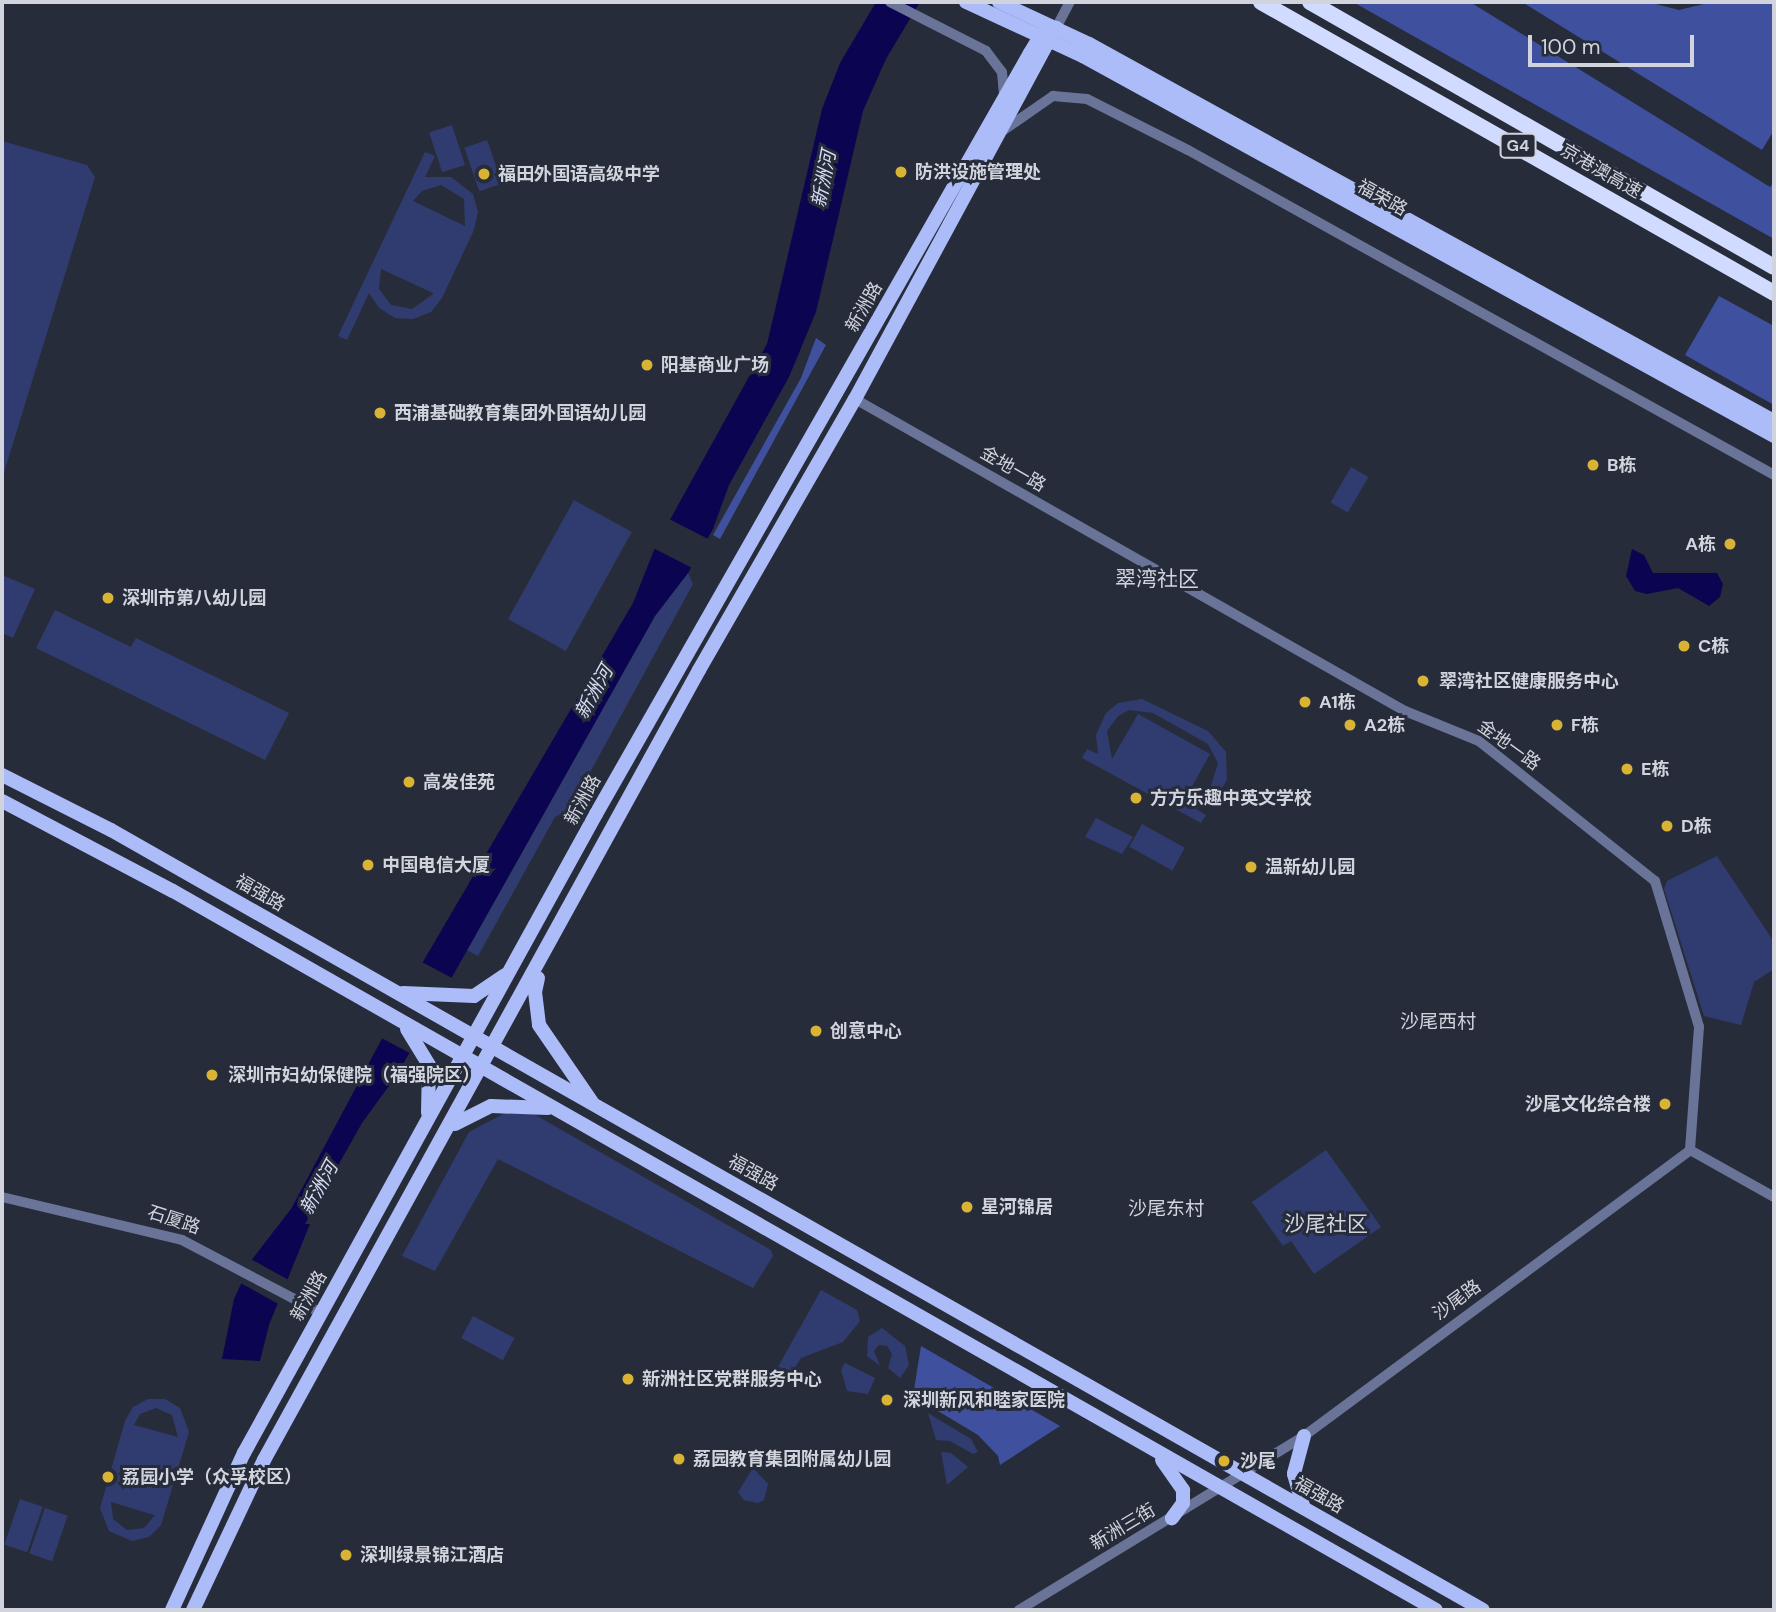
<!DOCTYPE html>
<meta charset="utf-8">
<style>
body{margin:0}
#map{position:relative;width:1776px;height:1612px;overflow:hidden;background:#272c3a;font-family:"DM Sans","Noto Sans SC",sans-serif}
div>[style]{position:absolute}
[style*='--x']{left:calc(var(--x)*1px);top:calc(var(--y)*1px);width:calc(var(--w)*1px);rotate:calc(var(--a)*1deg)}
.green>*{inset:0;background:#303c70;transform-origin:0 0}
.forest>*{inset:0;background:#3f509e}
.water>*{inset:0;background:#0b0551}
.pier>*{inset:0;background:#272c3a;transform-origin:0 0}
.minor>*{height:10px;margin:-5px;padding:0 5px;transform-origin:5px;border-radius:5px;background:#697498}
.major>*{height:14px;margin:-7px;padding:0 7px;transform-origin:7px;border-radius:7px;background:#abbcf8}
.highway>*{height:16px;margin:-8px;padding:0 8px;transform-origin:8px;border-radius:8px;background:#d0dbff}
.dots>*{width:19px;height:19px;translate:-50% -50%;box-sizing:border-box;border:4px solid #272c3a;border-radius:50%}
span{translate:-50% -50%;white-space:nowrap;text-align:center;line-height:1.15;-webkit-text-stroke:6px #272c3a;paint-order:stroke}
.shield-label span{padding:2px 5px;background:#272c3a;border:2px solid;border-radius:5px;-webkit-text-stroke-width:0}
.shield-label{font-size:16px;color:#d1d4dd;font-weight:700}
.street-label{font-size:18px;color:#d1d4dd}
.poi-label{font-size:18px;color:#d1d4dd;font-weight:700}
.left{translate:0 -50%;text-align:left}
.right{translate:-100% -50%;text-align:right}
.water-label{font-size:19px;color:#d6ddf4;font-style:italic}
.neighbourhood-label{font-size:19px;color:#d1d4dd}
.quarter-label{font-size:21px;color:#d1d4dd}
.frame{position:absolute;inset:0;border:4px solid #d1d4dd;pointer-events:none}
.scale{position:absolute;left:1528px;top:35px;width:166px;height:32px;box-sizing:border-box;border:4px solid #d1d4dd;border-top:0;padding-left:9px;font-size:21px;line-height:24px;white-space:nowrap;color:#d1d4dd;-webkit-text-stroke:5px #272c3a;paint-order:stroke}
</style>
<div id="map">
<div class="green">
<i style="left:452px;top:125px;width:42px;height:24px;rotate:72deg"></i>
<i style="left:487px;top:140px;width:46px;height:24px;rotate:71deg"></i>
<i style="clip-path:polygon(2px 141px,87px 165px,95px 177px,2px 479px)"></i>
<i style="clip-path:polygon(evenodd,425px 152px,435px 156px,425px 177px,451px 177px,473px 194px,478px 212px,474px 230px,442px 298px,431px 312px,413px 319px,395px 318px,379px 308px,369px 293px,347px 340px,338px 336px,425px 152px,441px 185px,464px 199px,465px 226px,413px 201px,422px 191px,441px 185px,425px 152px,381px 269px,433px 293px,433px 294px,412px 309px,391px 305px,379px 289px,381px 269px)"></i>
<i style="left:1351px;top:467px;width:20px;height:41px;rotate:30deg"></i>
<i style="left:574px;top:500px;width:66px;height:136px;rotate:29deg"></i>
<i style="clip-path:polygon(688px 573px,693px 584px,570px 809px,555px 817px,478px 956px,467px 950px,655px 616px)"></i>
<i style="clip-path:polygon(2px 575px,35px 589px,13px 638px,2px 633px)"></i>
<i style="clip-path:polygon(55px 610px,131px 647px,136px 638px,289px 713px,265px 760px,36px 648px)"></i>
<i style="clip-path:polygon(evenodd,1142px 699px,1208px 731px,1226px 752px,1227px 779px,1218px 796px,1196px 809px,1206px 815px,1201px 823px,1082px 758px,1087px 749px,1098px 754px,1096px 735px,1106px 713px,1118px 703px,1142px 699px,1129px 710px,1153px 713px,1208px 744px,1218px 763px,1210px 789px,1185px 799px,1210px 754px,1138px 714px,1112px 759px,1107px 731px,1118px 716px,1129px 710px)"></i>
<i style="clip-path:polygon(1096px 818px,1133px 837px,1122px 854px,1085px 837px)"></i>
<i style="left:1142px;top:824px;width:49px;height:26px;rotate:29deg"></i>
<i style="clip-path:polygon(1717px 856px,1774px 942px,1774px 969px,1754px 982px,1741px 1025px,1704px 1016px,1664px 889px,1667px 881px)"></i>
<i style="clip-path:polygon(505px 1113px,532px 1113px,771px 1250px,773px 1256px,753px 1288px,498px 1159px,435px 1271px,402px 1256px,469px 1132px)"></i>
<i style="clip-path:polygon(1326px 1150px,1381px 1227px,1314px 1274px,1291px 1241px,1283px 1246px,1252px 1202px)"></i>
<i style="clip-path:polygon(821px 1290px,857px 1310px,860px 1321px,843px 1342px,801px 1358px,786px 1381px,774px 1374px)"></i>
<i style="left:473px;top:1316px;width:47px;height:25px;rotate:28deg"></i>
<i style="clip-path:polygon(882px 1328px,905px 1346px,909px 1365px,900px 1378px,888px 1368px,892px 1354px,887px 1346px,879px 1345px,874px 1351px,880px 1366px,867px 1356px,868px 1337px)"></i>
<i style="clip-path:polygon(845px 1363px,875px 1378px,868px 1394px,847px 1391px,841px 1370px)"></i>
<i style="clip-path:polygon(evenodd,148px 1399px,165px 1399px,180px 1408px,189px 1432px,161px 1525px,149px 1537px,132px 1541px,109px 1531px,100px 1508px,125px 1421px,133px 1407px,148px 1399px,156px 1408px,172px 1415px,178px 1437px,134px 1425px,140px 1414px,156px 1408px,148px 1399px,111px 1502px,154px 1515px,155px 1515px,144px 1528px,127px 1530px,113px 1519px,111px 1502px)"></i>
<i style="clip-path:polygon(928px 1413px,971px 1439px,978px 1452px,973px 1454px,950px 1441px,936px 1440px)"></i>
<i style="clip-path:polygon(941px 1452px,951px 1453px,968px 1467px,947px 1485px)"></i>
<i style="clip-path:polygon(753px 1468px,768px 1484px,764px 1500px,758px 1503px,744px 1500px,738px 1492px)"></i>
<i style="left:20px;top:1499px;width:24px;height:48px;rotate:19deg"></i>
<i style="left:45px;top:1508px;width:24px;height:48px;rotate:19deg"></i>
</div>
<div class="forest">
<i style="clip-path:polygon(1353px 2px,1470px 2px,1770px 187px,1774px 182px,1774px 239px)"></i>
<i style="clip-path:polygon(1522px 2px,1648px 2px,1679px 10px,1712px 2px,1774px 2px,1774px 130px,1762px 150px)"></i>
<i style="clip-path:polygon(1719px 296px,1774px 326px,1774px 405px,1685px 355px)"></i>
<i style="clip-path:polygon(816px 338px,826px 345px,720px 539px,713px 535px,801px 378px)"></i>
<i style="clip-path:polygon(921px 1346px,1060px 1426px,1000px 1465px,998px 1456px,978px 1435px,913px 1396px)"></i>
</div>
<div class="water">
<i style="clip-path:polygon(876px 2px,920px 2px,886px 59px,863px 111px,816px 312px,789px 377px,729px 485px,713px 529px,688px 573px,655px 616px,397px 1075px,362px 1123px,305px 1224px,310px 1224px,269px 1325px,260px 1361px,222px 1359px,234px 1299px,253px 1258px,291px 1209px,424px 960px,633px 603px,656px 545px,767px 344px,822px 109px,840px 63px)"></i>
<i style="clip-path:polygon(1632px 549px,1644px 555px,1653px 573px,1717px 573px,1723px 584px,1720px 597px,1709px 606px,1678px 588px,1647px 594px,1635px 591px,1626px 576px)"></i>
</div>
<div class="pier">
<i style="left:667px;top:518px;width:49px;height:33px;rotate:27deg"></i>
<i style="left:420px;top:961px;width:40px;height:86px;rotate:28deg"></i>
<i style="left:249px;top:1258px;width:48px;height:26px;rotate:29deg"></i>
</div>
<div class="minor">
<i style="--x:890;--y:2;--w:108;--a:27"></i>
<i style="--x:986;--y:51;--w:26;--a:53"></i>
<i style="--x:1002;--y:72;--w:23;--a:85"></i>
<i style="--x:1056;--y:28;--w:30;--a:-62"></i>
<i style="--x:1004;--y:130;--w:60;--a:-34.8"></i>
<i style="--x:1053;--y:96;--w:34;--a:5"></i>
<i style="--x:1087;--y:99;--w:113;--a:26.8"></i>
<i style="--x:1188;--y:150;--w:670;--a:29.01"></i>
<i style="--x:855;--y:399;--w:632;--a:29.57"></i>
<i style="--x:1405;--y:711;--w:80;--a:22.1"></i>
<i style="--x:1479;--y:741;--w:225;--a:38.5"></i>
<i style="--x:1655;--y:881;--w:152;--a:73.2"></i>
<i style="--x:1699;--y:1027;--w:123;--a:94.2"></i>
<i style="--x:1690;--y:1150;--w:96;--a:29.2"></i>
<i style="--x:2;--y:1197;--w:185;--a:13.4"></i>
<i style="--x:182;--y:1240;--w:157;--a:27.7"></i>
<i style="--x:1019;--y:1610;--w:334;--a:-31.4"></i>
<i style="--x:1304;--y:1436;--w:480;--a:-36.5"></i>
</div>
<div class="major">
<i style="--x:966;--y:2;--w:129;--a:24.8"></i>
<i style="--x:1083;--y:56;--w:789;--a:28.81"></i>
<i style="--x:999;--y:2;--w:99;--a:25"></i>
<i style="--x:1089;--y:44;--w:782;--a:28.83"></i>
<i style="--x:2;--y:775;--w:122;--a:26.8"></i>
<i style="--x:111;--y:830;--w:1578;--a:29.62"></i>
<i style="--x:2;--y:801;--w:193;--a:27.8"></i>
<i style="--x:173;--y:891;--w:1453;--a:29.65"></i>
<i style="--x:538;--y:978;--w:14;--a:102"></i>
<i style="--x:535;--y:992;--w:33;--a:83"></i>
<i style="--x:539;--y:1025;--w:93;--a:55.5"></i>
<i style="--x:403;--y:993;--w:71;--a:2.4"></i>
<i style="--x:474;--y:996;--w:37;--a:-34"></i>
<i style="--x:407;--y:1029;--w:42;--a:58.6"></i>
<i style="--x:429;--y:1065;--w:48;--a:91.2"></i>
<i style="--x:455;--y:1124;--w:40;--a:-26.6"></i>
<i style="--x:491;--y:1106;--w:57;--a:2"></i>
<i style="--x:1304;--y:1436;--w:39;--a:105"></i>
<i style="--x:1294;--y:1474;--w:35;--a:74"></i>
<i style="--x:1162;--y:1460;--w:37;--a:55"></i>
<i style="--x:1183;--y:1490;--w:13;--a:90"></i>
<i style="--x:1183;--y:1503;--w:19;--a:126"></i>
<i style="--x:172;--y:1610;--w:173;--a:-65.4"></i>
<i style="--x:244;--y:1453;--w:730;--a:-61.15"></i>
<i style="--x:596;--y:814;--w:876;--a:-60.3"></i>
<i style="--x:1030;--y:53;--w:21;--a:-59"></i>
<i style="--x:1041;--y:35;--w:17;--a:-25"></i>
<i style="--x:193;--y:1610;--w:166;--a:-64.7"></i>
<i style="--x:264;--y:1460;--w:902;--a:-61.16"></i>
<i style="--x:699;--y:670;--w:313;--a:-60.1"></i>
<i style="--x:855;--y:399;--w:422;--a:-61.6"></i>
</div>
<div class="highway">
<i style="--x:1261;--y:2;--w:590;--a:29.56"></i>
<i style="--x:1310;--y:2;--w:534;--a:29.73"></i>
</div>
<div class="dots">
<i style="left:901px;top:172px;background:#d9b334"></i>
<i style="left:484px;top:174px;background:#d9b334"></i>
<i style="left:647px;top:365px;background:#d9b334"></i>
<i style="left:380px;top:413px;background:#d9b334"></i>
<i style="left:1593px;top:465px;background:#d9b334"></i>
<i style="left:1730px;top:544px;background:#d9b334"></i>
<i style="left:108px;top:598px;background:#d9b334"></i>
<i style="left:1684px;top:646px;background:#d9b334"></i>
<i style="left:1423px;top:681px;background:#d9b334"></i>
<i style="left:1305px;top:702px;background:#d9b334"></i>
<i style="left:1350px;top:725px;background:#d9b334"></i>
<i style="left:1557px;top:725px;background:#d9b334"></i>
<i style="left:1627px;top:769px;background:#d9b334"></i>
<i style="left:409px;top:782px;background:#d9b334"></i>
<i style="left:1136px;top:798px;background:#d9b334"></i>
<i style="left:1667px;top:826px;background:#d9b334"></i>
<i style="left:368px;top:865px;background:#d9b334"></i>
<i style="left:1251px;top:867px;background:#d9b334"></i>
<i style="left:816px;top:1031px;background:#d9b334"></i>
<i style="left:212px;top:1075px;background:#d9b334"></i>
<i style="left:1665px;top:1104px;background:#d9b334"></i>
<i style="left:967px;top:1207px;background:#d9b334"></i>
<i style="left:628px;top:1379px;background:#d9b334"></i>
<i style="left:887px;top:1400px;background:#d9b334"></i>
<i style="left:679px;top:1459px;background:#d9b334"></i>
<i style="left:1224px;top:1461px;background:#d9b334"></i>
<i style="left:108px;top:1477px;background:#d9b334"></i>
<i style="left:346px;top:1555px;background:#d9b334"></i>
</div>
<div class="shield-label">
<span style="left:1518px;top:146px">G4</span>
</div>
<div class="street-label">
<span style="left:1601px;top:171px;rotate:30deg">京港澳高速</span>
<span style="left:1382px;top:198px;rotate:29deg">福荣路</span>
<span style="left:864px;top:307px;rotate:-60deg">新洲路</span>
<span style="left:1013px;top:469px;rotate:30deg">金地一路</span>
<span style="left:1509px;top:745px;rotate:36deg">金地一路</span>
<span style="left:583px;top:800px;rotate:-61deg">新洲路</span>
<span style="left:260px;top:893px;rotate:30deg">福强路</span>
<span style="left:753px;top:1173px;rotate:29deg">福强路</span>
<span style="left:174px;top:1220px;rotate:18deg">石厦路</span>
<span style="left:309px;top:1296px;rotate:-61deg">新洲路</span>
<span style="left:1457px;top:1300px;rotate:-36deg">沙尾路</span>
<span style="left:1319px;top:1495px;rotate:30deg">福强路</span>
<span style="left:1123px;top:1527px;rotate:-31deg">新洲三街</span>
</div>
<div class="poi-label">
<span class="left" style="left:915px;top:172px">防洪设施管理处</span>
<span class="left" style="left:498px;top:174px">福田外国语高级中学</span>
<span class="left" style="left:661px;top:365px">阳基商业广场</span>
<span class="left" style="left:394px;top:413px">西浦基础教育集团外国语幼儿园</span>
<span class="left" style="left:1607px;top:465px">B栋</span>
<span class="right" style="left:1716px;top:544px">A栋</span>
<span class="left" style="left:122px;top:598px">深圳市第八幼儿园</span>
<span class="left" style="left:1698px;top:646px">C栋</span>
<span class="left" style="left:1439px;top:681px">翠湾社区健康服务中心</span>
<span class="left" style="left:1319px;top:702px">A1栋</span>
<span class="left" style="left:1364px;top:725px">A2栋</span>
<span class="left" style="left:1571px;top:725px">F栋</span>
<span class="left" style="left:1641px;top:769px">E栋</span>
<span class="left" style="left:423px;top:782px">高发佳苑</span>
<span class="left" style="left:1150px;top:798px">方方乐趣中英文学校</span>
<span class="left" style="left:1681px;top:826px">D栋</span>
<span class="left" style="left:382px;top:865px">中国电信大厦</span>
<span class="left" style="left:1265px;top:867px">温新幼儿园</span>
<span class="left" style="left:830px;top:1031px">创意中心</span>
<span class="left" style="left:228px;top:1075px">深圳市妇幼保健院（福强院区）</span>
<span class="right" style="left:1651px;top:1104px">沙尾文化综合楼</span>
<span class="left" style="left:981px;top:1207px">星河锦居</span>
<span class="left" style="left:642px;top:1379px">新洲社区党群服务中心</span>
<span class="left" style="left:903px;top:1400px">深圳新风和睦家医院</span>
<span class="left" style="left:693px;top:1459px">荔园教育集团附属幼儿园</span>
<span class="left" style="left:1240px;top:1461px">沙尾</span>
<span class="left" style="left:122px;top:1477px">荔园小学（众孚校区）</span>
<span class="left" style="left:360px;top:1555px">深圳绿景锦江酒店</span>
</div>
<div class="water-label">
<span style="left:824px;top:179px;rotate:-79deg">新洲河</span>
<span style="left:594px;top:692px;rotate:-61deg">新洲河</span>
<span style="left:319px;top:1188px;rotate:-61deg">新洲河</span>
</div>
<div class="neighbourhood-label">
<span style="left:1438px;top:1022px">沙尾西村</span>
<span style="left:1166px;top:1209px">沙尾东村</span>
</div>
<div class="quarter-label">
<span style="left:1157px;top:579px">翠湾社区</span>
<span style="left:1326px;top:1224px">沙尾社区</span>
</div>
<div class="frame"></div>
<div class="scale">100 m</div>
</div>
